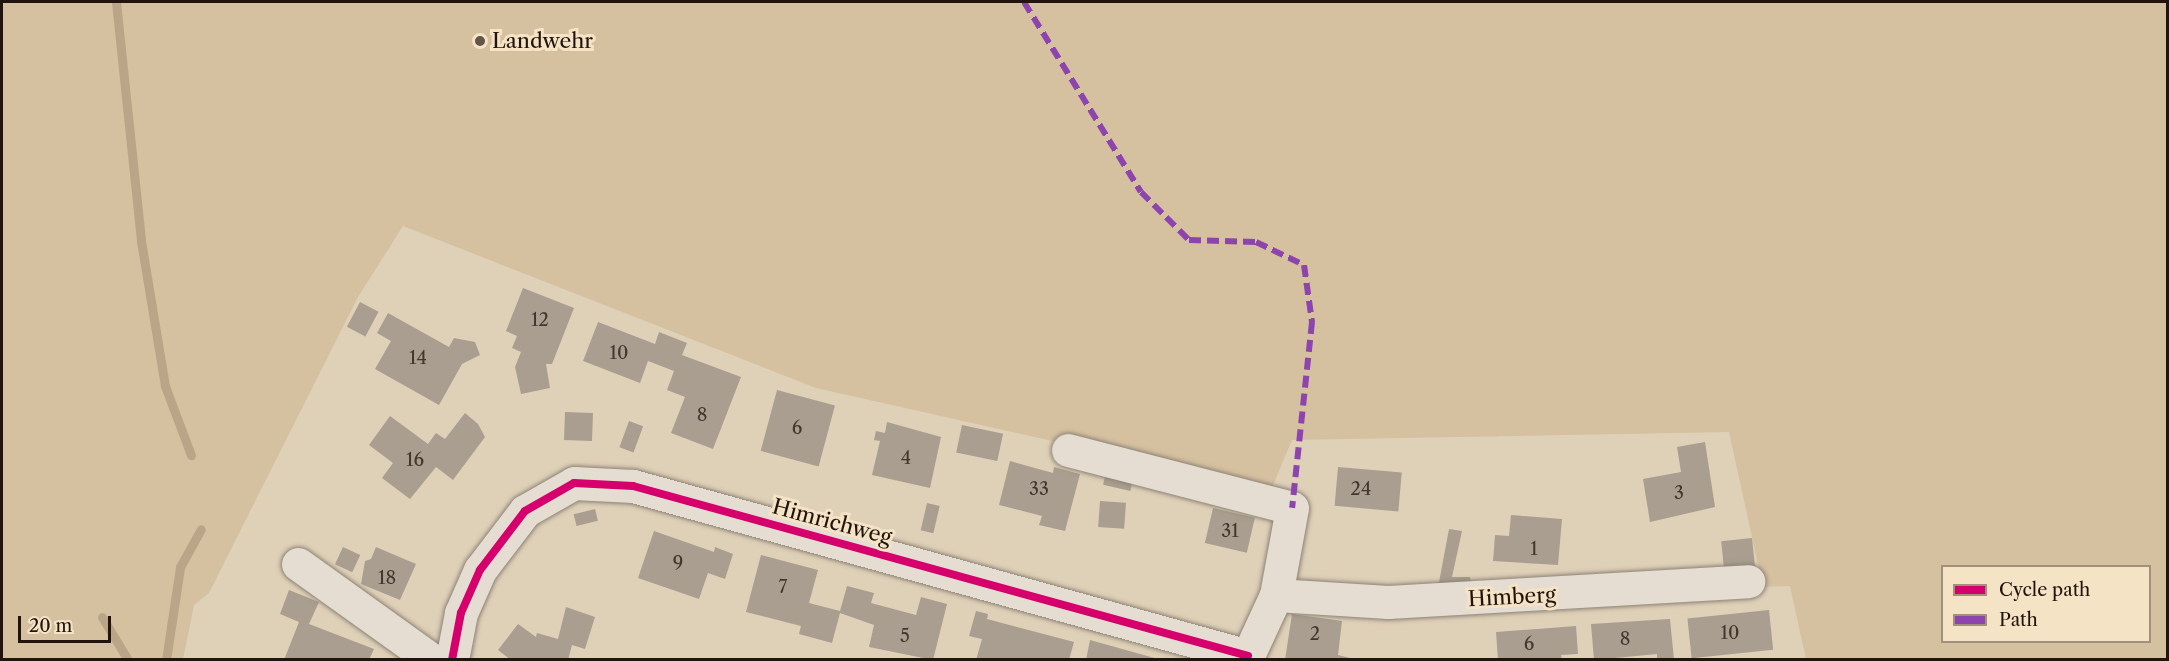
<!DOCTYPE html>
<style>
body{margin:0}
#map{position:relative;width:2169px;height:661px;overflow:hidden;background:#dfd0b8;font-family:"Libre Caslon Text",serif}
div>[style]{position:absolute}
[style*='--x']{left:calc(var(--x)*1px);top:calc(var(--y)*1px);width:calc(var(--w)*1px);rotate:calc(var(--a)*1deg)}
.green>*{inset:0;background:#d5c0a0}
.stream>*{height:9px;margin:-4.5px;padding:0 4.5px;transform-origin:4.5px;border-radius:4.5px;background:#baa588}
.building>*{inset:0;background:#a99e8f;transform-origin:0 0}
.roads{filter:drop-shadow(0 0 2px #8d8375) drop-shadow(0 0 2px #8d8375)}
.minor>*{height:33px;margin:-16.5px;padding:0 16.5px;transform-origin:16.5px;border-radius:16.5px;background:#e5ddd1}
.quiet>*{height:6px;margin-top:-3px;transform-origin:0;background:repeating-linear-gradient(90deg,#8e44ad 0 12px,transparent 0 18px)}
.cycleway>*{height:8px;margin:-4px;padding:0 4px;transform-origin:4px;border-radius:4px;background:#d6006c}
.dots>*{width:16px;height:16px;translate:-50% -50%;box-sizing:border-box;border:3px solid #f5e3c6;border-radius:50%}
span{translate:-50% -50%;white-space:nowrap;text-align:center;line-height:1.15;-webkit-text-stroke:6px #f5e3c6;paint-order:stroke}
.number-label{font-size:18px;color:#43362e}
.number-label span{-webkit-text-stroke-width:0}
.poi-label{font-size:21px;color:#21130d}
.left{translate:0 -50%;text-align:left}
.street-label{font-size:21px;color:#21130d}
.frame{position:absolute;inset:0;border:3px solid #21130d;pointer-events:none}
.legend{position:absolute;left:1941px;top:565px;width:210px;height:78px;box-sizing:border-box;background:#f5e3c6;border:2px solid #a0907c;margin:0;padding:8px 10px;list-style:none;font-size:18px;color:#21130d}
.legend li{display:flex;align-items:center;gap:12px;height:30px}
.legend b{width:30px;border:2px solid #a0907c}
.scale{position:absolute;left:18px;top:616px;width:93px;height:27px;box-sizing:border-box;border:3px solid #21130d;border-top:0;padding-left:8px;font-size:18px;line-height:21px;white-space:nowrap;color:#21130d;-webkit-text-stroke:4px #f5e3c6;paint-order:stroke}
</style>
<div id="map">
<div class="green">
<i style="clip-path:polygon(evenodd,2px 2px,2167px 2px,2167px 659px,1806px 659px,1790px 586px,1763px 587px,1729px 432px,1292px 440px,1271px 490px,816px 388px,403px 226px,358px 297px,209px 593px,194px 605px,183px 659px,2px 659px,2px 2px,1942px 566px,2150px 566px,2150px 642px,1942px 642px,1942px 566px)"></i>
</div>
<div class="stream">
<i style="--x:116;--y:2;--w:240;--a:84"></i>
<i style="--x:141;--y:241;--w:147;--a:80.6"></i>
<i style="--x:165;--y:386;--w:74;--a:69.4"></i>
<i style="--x:102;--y:617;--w:50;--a:58.8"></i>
<i style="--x:166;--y:660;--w:94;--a:-81.4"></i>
<i style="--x:180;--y:567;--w:43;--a:-61.1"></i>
</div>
<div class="building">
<i style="clip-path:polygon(523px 288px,574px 308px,552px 364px,546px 364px,550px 388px,521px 394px,515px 367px,521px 352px,512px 348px,517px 336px,506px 331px)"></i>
<i style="left:360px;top:302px;width:21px;height:28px;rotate:28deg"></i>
<i style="clip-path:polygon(388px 313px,449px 347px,454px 338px,475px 342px,480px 355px,462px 364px,439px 405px,375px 369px,391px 341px,377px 333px)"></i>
<i style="clip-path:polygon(598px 322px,655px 344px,659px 332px,687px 343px,682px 355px,741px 377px,713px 449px,671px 433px,685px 397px,667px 390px,674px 371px,648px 361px,640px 383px,583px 361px)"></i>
<i style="left:777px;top:390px;width:60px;height:63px;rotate:15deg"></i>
<i style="left:565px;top:412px;width:28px;height:28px;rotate:2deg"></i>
<i style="clip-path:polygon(465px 413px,478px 424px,485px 437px,453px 480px,436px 467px,410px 499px,382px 478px,393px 463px,369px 445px,390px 416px,428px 444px,436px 433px,445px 439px)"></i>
<i style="left:629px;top:421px;width:15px;height:28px;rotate:20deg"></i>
<i style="clip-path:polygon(887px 422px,941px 437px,930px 488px,872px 475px,880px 441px,874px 440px,876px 431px,885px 433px)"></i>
<i style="left:962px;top:425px;width:42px;height:28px;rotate:12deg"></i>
<i style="clip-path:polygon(1705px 442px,1715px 507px,1650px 522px,1643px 479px,1681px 472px,1677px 447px)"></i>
<i style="clip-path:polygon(1010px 461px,1053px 473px,1054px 467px,1080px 474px,1065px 531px,1039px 525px,1042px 516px,999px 505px)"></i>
<i style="left:1338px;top:467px;width:64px;height:39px;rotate:5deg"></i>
<i style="left:1106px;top:472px;width:28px;height:13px;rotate:13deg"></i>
<i style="left:1100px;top:501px;width:26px;height:26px;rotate:4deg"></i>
<i style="left:927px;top:503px;width:13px;height:28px;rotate:13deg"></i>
<i style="left:1213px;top:508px;width:43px;height:36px;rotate:13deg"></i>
<i style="left:595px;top:509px;width:12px;height:22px;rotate:76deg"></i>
<i style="clip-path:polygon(1511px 515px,1562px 519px,1558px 565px,1493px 561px,1495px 535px,1509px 536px)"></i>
<i style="clip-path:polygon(1449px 529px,1462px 531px,1452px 577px,1470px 577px,1472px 591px,1437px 593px)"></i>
<i style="clip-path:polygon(654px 531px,714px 552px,715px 547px,733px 554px,725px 579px,708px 573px,699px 599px,638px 578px)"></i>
<i style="left:1752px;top:538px;width:28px;height:31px;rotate:84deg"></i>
<i style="left:343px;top:547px;width:19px;height:19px;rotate:25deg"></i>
<i style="clip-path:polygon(376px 547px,416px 564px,400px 600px,361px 584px,365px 561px,371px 559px)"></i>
<i style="clip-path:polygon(761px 555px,818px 570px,809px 603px,840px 611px,847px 586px,874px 593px,871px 603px,916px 615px,921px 597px,947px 604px,933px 660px,869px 647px,874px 625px,840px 613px,832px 643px,799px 634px,801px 626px,746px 612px)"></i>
<i style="clip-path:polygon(289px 590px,319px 602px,309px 624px,374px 649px,369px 660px,284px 660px,299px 622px,280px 614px)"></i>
<i style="clip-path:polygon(566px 607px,595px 617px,585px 649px,572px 645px,568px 660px,511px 660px,498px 650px,518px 624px,536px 637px,537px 633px,558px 639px)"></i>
<i style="left:1769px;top:610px;width:40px;height:82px;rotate:84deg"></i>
<i style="clip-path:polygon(976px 611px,988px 614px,987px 619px,1074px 642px,1069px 660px,976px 660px,982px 639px,969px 636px)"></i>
<i style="clip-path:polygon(1292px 614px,1342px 621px,1338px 655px,1358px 660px,1285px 660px)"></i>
<i style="clip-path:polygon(1670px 619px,1674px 660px,1657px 660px,1657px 654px,1594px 660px,1591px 624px)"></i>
<i style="clip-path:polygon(1576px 626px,1578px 654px,1561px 655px,1562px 660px,1498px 660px,1496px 632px)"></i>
<i style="clip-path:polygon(1090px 640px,1158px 659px,1158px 660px,1086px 660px)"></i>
</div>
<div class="roads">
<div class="minor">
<i style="--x:1068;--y:450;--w:231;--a:14.5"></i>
<i style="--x:1292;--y:508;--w:88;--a:100.4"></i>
<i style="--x:1276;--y:595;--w:72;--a:114.8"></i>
<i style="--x:298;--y:564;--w:165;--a:35.6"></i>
<i style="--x:1276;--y:595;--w:112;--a:3.6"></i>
<i style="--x:1388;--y:602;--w:361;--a:-3.3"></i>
<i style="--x:452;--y:660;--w:48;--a:-79.2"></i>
<i style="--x:461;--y:613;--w:47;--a:-66.2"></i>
<i style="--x:480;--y:570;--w:74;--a:-52.7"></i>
<i style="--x:525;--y:511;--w:56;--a:-29.7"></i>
<i style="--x:574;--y:483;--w:59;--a:2.9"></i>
<i style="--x:633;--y:486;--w:638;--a:15.45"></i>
</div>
</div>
<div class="quiet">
<i style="--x:1024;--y:2;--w:223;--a:58.4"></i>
<i style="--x:1141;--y:192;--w:68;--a:45"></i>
<i style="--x:1189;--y:240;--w:67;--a:1.7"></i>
<i style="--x:1256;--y:242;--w:53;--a:25.6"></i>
<i style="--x:1304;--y:265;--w:58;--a:82"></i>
<i style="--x:1312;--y:322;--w:187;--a:96.1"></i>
</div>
<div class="cycleway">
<i style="--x:452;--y:660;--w:48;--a:-79.2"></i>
<i style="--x:461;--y:613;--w:47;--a:-66.2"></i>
<i style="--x:480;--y:570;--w:74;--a:-52.7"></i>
<i style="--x:525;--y:511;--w:56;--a:-29.7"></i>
<i style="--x:574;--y:483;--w:59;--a:2.9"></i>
<i style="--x:633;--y:486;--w:638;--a:15.45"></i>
</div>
<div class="dots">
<i style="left:480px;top:41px;background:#645549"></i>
</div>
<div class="number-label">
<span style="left:540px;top:320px">12</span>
<span style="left:619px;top:353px">10</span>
<span style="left:418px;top:358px">14</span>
<span style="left:702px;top:415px">8</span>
<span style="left:797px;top:428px">6</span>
<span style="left:906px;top:458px">4</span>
<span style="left:415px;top:460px">16</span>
<span style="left:1039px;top:489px">33</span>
<span style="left:1361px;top:489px">24</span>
<span style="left:1679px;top:493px">3</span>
<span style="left:1230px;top:531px">31</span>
<span style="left:1534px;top:549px">1</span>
<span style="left:678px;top:563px">9</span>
<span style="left:387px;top:578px">18</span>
<span style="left:783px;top:587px">7</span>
<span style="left:1730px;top:633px">10</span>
<span style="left:1315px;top:634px">2</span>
<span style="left:905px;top:636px">5</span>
<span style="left:1625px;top:639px">8</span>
<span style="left:1529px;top:644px">6</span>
</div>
<div class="poi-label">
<span class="left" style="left:492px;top:41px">Landwehr</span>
</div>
<div class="street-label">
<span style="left:832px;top:522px;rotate:15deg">Himrichweg</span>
<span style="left:1512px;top:597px;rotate:-3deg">Himberg</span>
</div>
<div class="frame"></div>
<ul class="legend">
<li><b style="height:8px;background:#d6006c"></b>Cycle path</li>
<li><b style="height:8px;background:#8e44ad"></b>Path</li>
</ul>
<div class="scale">20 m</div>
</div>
